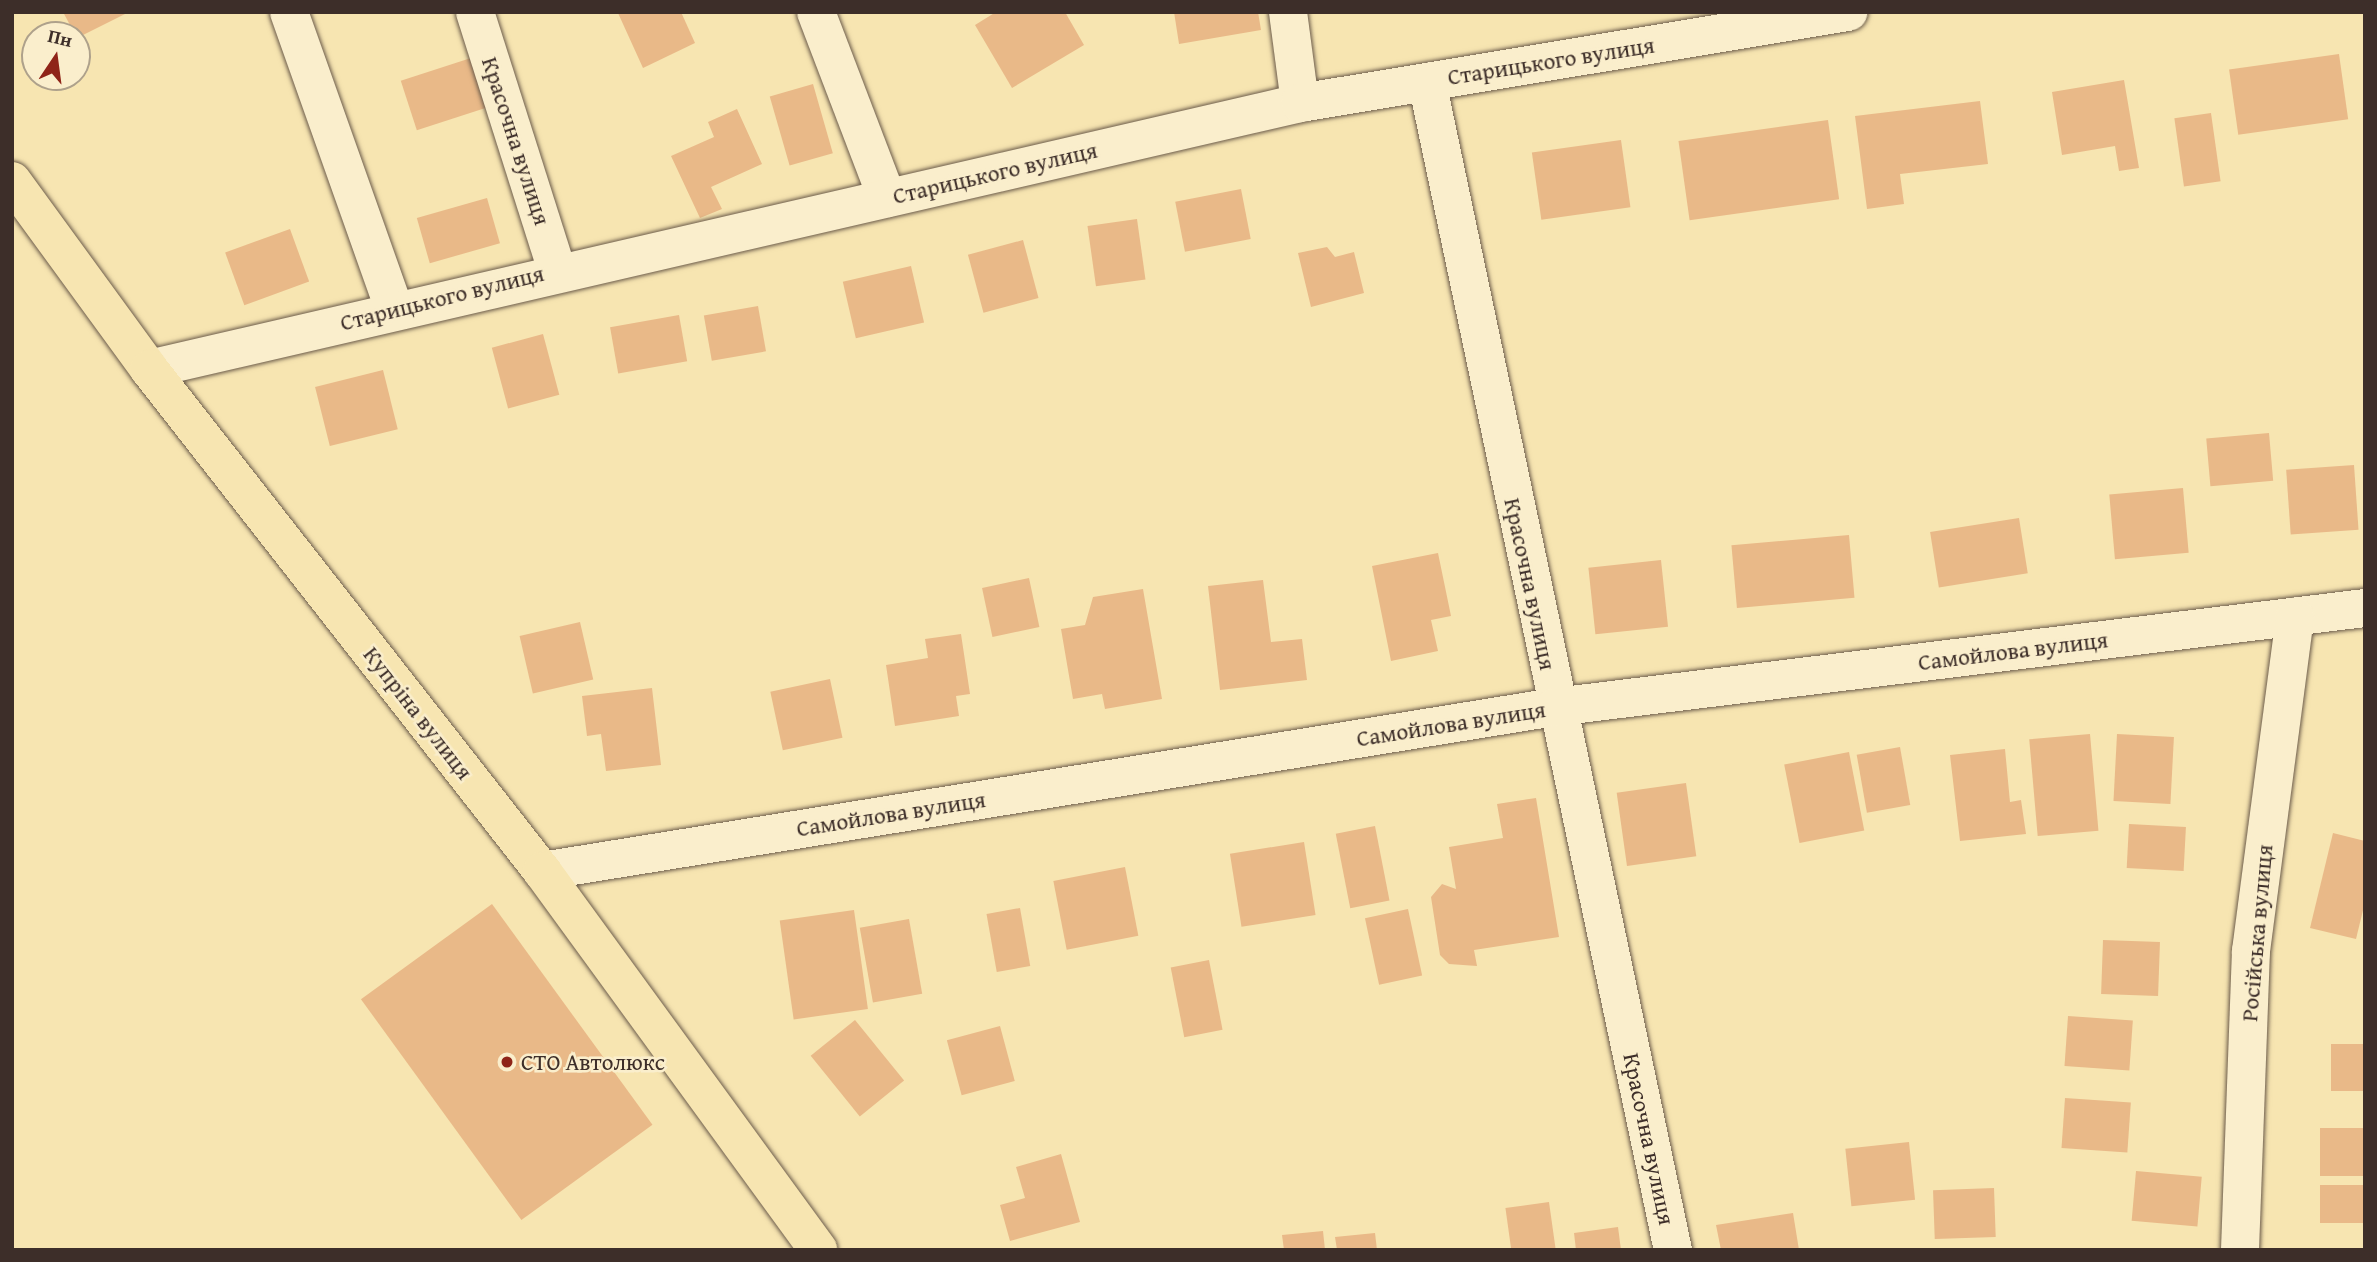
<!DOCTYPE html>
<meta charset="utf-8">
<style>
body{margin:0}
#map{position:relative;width:2377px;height:1262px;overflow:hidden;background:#f7e5b1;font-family:"Gentium Book Plus",serif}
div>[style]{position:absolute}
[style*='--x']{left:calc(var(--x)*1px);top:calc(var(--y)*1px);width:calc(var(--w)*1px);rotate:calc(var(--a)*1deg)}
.building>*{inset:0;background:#e9b988;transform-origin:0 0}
.roads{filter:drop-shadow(0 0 2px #6c5c4b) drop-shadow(0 0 2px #6c5c4b)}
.minor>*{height:38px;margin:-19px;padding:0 19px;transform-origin:19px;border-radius:19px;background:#faeecc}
.major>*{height:38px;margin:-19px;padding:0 19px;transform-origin:19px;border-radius:19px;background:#f7e5b1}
.dots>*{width:19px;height:19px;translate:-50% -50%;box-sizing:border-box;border:4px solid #faeecc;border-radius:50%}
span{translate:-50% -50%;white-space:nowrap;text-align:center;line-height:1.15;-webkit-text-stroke:5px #faeecc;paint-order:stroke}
.street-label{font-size:23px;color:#3d2e29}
.poi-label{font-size:23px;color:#3d2e29}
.left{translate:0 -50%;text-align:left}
.frame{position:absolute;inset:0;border:14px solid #3d2e29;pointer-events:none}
.north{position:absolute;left:21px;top:21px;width:70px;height:70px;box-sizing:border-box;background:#faeecc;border:2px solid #aea18b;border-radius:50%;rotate:13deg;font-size:19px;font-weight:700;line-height:28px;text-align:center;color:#3d2e29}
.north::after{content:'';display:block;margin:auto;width:24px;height:32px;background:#8f2418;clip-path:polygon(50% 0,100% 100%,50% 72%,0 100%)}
</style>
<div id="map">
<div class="building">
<i style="clip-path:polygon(63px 12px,129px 12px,77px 38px)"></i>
<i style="clip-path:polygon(681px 12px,695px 43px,643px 68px,618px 13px)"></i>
<i style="clip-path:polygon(996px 12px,1065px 12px,1084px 45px,1012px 88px,975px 25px)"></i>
<i style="clip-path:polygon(1174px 12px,1258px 12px,1261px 30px,1179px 44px)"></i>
<i style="left:2339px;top:54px;width:66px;height:111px;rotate:82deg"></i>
<i style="left:474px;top:57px;width:52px;height:77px;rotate:72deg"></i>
<i style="clip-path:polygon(2124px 80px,2139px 168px,2119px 171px,2115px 146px,2062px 155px,2052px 92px)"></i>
<i style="left:813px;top:84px;width:72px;height:45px;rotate:74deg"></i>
<i style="clip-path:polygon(1980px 101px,1988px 164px,1900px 174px,1904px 204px,1867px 209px,1855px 116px)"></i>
<i style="clip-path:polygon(737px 109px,762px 164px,711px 187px,722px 209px,700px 218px,671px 156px,714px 137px,708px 122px)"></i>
<i style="left:2211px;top:113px;width:69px;height:37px;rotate:82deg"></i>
<i style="left:1828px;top:120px;width:80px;height:151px;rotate:82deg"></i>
<i style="left:1621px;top:140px;width:68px;height:90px;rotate:82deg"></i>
<i style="left:1241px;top:189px;width:51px;height:67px;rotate:79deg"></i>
<i style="left:487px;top:198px;width:47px;height:73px;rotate:74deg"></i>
<i style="left:1137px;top:219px;width:61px;height:50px;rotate:82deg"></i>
<i style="left:290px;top:229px;width:56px;height:69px;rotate:70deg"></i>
<i style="left:1023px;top:240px;width:60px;height:57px;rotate:75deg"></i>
<i style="clip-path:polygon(1327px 247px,1335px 257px,1354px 252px,1364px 293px,1311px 307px,1298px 253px)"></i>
<i style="left:911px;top:266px;width:58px;height:70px;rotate:77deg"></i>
<i style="left:758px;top:306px;width:46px;height:55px;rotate:80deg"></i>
<i style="left:679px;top:315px;width:47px;height:70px;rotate:80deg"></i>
<i style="left:543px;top:334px;width:63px;height:53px;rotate:75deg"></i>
<i style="left:383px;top:370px;width:61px;height:70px;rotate:76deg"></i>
<i style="left:2269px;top:433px;width:48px;height:63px;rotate:85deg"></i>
<i style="left:2354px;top:465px;width:65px;height:68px;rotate:86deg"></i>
<i style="left:2183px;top:488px;width:65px;height:74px;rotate:85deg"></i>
<i style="left:2019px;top:518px;width:56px;height:90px;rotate:81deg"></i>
<i style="left:1849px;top:535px;width:63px;height:118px;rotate:85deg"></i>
<i style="clip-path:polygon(1438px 553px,1451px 616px,1431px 620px,1438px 651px,1391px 661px,1372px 566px)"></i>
<i style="left:1661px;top:560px;width:67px;height:73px;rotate:84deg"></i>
<i style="left:1029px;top:578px;width:50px;height:48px;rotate:78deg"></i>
<i style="clip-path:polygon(1263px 580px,1271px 642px,1302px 639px,1307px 680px,1220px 690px,1208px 586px)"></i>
<i style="clip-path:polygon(1143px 589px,1162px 699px,1105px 709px,1102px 694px,1073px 699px,1061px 629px,1085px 625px,1093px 597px)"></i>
<i style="left:580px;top:622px;width:59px;height:62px;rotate:77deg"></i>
<i style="clip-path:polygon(961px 634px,970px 694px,956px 696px,959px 716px,895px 726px,886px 665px,928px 658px,925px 639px)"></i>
<i style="left:830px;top:679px;width:60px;height:61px;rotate:78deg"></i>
<i style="clip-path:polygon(652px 688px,661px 765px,606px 771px,601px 734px,587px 736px,582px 696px)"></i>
<i style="left:2090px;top:734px;width:97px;height:61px;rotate:85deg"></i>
<i style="left:2117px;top:734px;width:57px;height:67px;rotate:3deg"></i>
<i style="left:1900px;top:747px;width:59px;height:44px;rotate:80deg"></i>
<i style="clip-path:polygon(2005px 749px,2010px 802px,2021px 800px,2026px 834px,1960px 841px,1950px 755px)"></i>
<i style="left:1849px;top:752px;width:80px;height:66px;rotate:79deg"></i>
<i style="left:1686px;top:783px;width:74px;height:70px;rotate:82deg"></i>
<i style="clip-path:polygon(1536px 798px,1559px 937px,1474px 950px,1477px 966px,1449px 964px,1440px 955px,1431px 897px,1442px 884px,1456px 889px,1449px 847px,1503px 838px,1497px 804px)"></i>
<i style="left:2129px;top:824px;width:57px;height:44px;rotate:3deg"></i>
<i style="left:1375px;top:826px;width:76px;height:40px;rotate:79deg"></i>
<i style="clip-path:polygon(2333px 833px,2365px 841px,2365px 902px,2356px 939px,2310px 928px)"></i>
<i style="left:1304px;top:842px;width:74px;height:75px;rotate:81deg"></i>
<i style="left:1125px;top:867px;width:70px;height:73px;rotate:79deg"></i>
<i style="left:492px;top:904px;width:273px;height:162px;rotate:54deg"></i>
<i style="left:1020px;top:908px;width:59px;height:34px;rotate:80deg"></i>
<i style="left:1408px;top:909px;width:68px;height:44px;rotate:78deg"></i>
<i style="left:854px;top:910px;width:100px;height:75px;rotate:82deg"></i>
<i style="left:909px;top:919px;width:76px;height:50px;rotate:80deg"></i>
<i style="left:2103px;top:940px;width:57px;height:54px;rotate:2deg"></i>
<i style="left:1209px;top:960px;width:71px;height:39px;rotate:79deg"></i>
<i style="left:2068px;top:1016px;width:65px;height:50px;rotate:4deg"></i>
<i style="left:855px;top:1020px;width:78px;height:57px;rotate:51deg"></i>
<i style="left:1000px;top:1026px;width:57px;height:55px;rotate:75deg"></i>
<i style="left:2365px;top:1044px;width:47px;height:34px;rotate:90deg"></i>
<i style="left:2065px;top:1098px;width:66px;height:50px;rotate:4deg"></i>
<i style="left:2365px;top:1128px;width:48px;height:45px;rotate:90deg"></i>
<i style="left:1909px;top:1142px;width:58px;height:64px;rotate:84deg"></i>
<i style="clip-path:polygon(1061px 1154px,1080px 1222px,1010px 1241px,1000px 1205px,1025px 1198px,1016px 1167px)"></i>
<i style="left:2136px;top:1171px;width:66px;height:50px;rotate:5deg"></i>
<i style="left:2365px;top:1185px;width:38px;height:45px;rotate:90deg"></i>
<i style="left:1994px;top:1188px;width:49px;height:61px;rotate:88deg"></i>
<i style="left:1549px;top:1202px;width:49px;height:44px;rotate:82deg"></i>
<i style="clip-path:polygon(1793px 1213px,1799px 1250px,1721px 1250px,1716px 1225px)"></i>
<i style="clip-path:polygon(1618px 1227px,1621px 1250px,1576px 1250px,1574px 1233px)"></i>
<i style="clip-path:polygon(1323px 1231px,1325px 1250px,1284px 1250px,1282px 1235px)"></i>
<i style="clip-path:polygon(1375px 1233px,1377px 1250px,1337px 1250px,1335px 1237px)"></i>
</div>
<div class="roads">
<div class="minor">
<i style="--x:289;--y:12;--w:315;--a:70.5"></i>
<i style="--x:475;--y:12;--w:271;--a:72.4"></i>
<i style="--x:816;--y:12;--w:199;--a:69.1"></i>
<i style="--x:1288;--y:12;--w:92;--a:82.5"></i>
<i style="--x:1427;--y:82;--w:1194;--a:78.11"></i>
<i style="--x:149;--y:369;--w:1181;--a:-13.01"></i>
<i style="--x:1300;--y:103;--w:556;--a:-9.43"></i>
<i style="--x:542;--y:871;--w:1026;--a:-9.2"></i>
<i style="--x:1555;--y:707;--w:816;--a:-6.97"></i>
<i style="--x:2240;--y:1250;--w:299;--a:-87.9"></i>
<i style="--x:2251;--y:951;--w:337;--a:-82.5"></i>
</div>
<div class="major">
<i style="--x:12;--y:181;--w:233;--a:53.9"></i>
<i style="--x:149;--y:369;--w:638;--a:51.94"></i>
<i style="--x:542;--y:871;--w:469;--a:53.9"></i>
</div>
</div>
<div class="dots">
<i style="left:507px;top:1062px;background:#8f2418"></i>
</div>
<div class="street-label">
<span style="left:1551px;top:61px;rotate:-9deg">Старицького вулиця</span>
<span style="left:516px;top:141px;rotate:72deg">Красочна вулиця</span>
<span style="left:995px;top:173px;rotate:-13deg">Старицького вулиця</span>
<span style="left:442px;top:298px;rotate:-14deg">Старицького вулиця</span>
<span style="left:1530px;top:584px;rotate:78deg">Красочна вулиця</span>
<span style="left:2013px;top:651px;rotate:-7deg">Самойлова вулиця</span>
<span style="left:418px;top:713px;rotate:52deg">Купріна вулиця</span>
<span style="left:1451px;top:724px;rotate:-9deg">Самойлова вулиця</span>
<span style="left:891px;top:814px;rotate:-9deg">Самойлова вулиця</span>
<span style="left:2257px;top:933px;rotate:-85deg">Російська вулиця</span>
<span style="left:1649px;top:1139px;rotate:78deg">Красочна вулиця</span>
</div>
<div class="poi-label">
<span class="left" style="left:521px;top:1062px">СТО Автолюкс</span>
</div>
<div class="frame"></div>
<div class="north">Пн</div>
</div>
